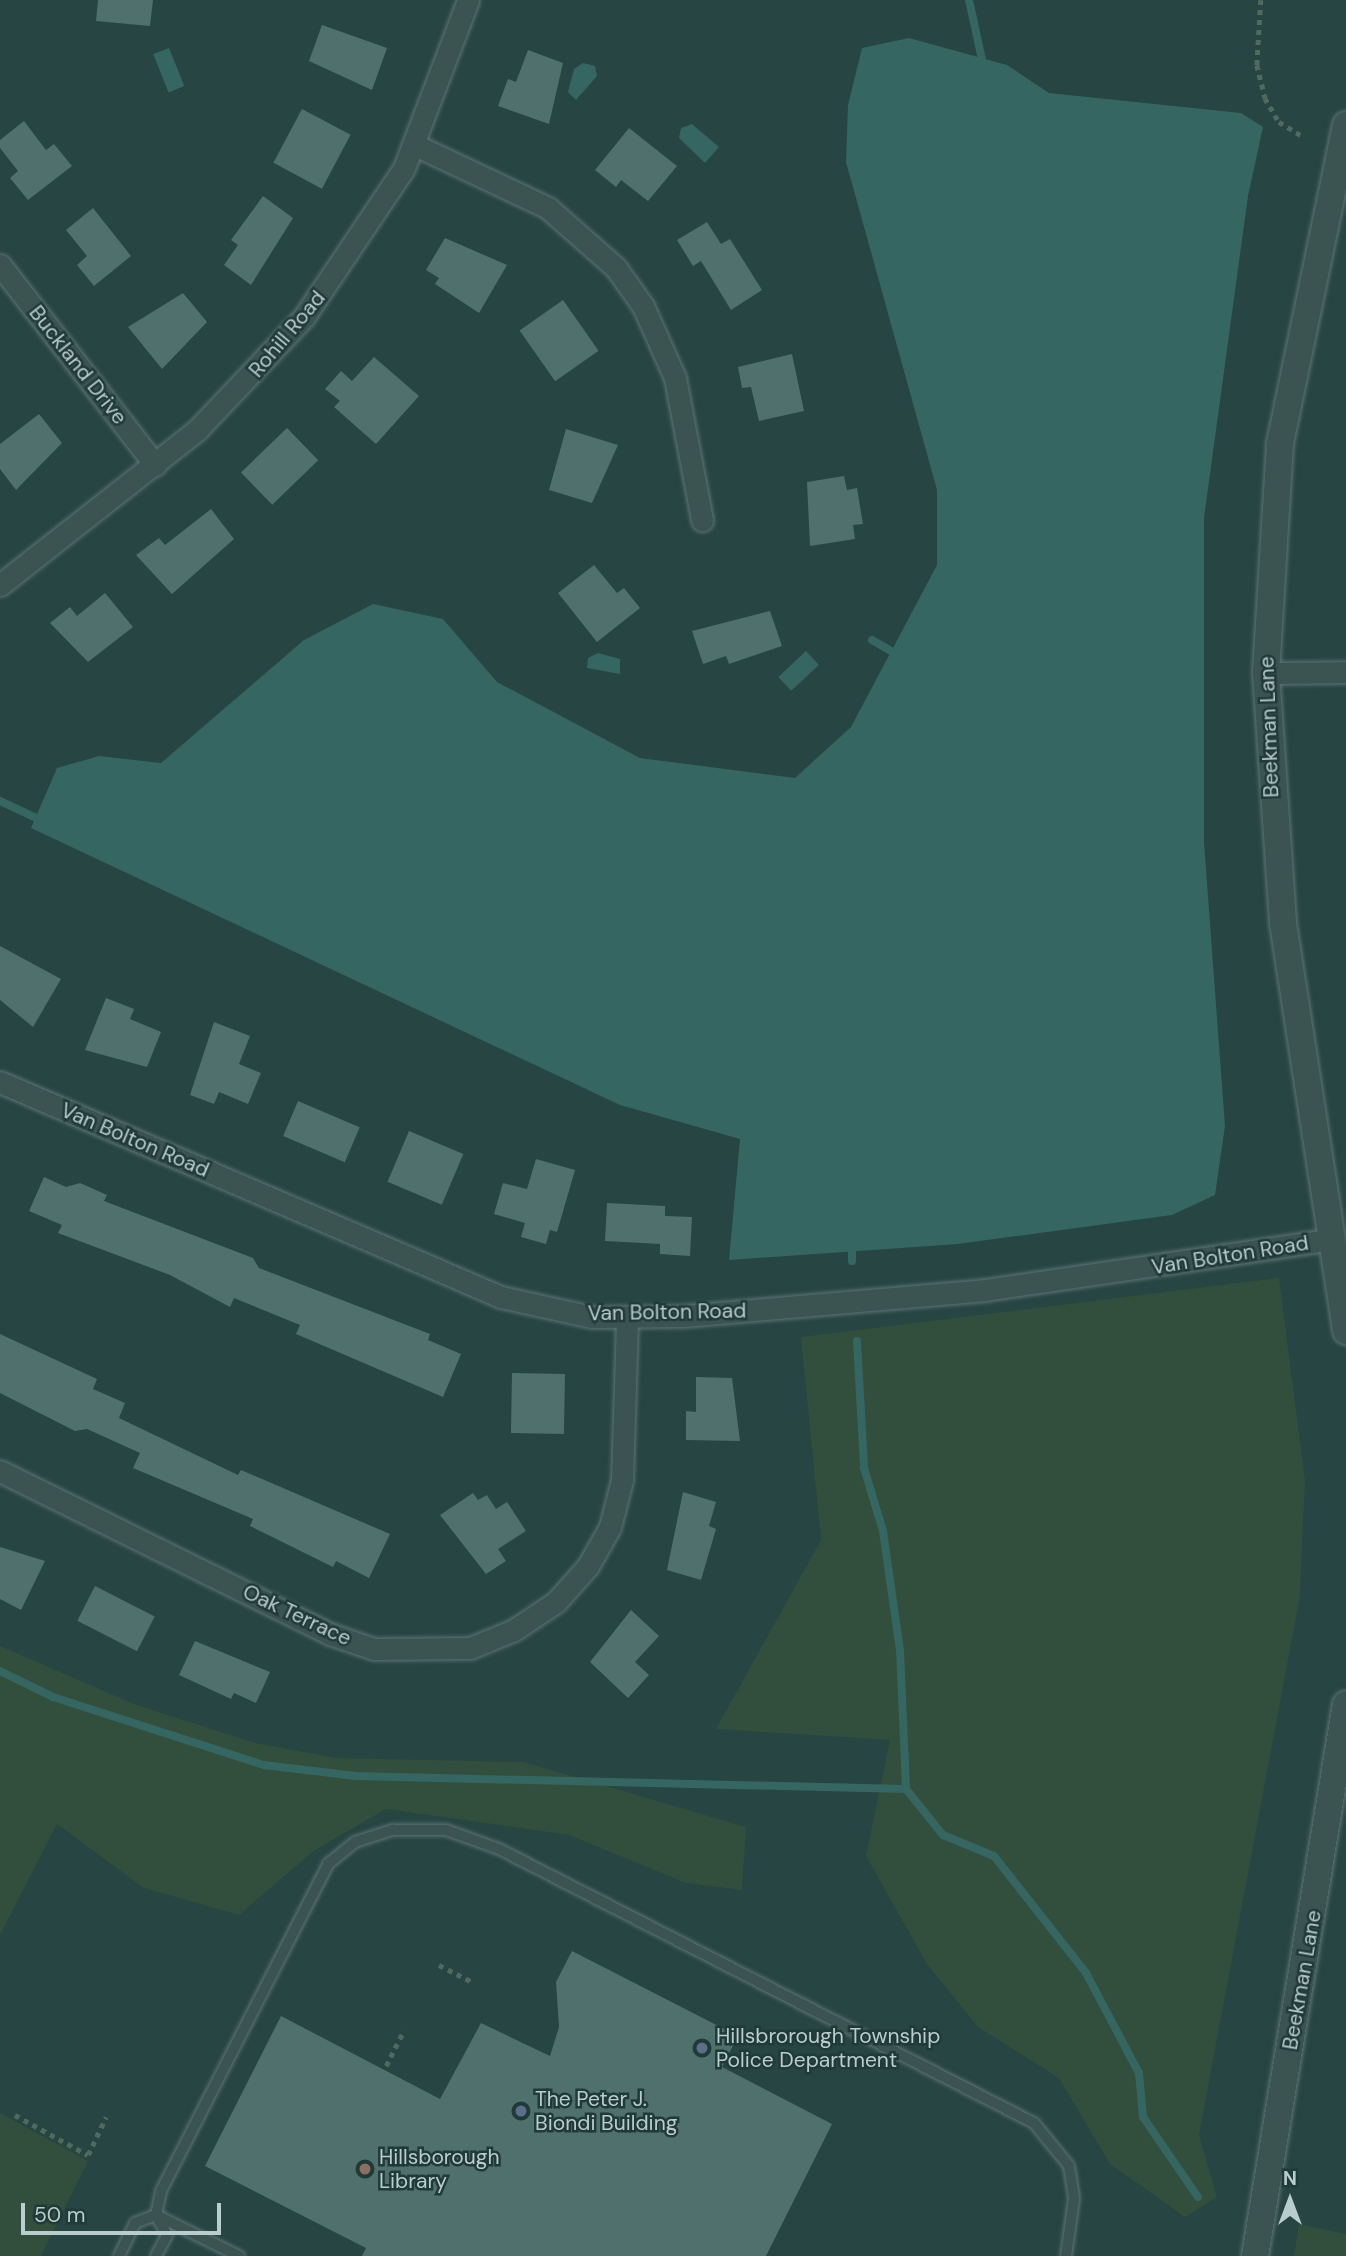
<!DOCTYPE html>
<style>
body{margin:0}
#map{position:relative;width:1346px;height:2256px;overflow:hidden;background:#274542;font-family:"DM Sans",sans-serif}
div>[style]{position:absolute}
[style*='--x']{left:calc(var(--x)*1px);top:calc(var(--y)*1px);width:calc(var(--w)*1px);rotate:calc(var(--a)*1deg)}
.green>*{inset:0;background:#324e3c}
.water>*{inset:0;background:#356662;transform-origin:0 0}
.stream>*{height:8px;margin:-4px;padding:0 4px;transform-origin:4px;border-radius:4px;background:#356662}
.building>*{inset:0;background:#50706d;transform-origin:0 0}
.path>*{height:4.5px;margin-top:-2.25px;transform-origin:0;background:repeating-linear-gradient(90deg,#506a5d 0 5px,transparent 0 10px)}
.roads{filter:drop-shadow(0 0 2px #5d7473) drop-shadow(0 0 2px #5d7473)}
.service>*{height:10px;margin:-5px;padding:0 5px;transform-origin:5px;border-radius:5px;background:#3b5452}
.minor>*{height:21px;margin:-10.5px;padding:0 10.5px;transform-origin:10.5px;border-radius:10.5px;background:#3b5452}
.tertiary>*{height:26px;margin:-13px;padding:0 13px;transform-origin:13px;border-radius:13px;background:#3b5452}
.dots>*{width:19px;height:19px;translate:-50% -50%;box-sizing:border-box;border:4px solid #203a38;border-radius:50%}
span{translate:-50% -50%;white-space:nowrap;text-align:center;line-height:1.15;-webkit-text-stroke:5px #203a38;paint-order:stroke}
.street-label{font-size:21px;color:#b9cdcd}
.poi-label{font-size:21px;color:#b9cdcd}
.left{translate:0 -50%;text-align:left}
.north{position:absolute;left:1255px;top:2165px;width:70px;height:70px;-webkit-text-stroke:5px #203a38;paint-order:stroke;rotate:0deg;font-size:19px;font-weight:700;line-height:28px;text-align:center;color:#b9cdcd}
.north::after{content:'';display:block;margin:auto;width:24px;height:32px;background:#b9cdcd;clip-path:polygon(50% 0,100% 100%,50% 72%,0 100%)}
.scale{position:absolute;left:21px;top:2203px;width:200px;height:32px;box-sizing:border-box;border:4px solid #b9cdcd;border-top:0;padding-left:9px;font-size:21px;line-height:24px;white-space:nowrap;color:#b9cdcd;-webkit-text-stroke:5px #203a38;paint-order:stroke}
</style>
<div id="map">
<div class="green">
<i style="clip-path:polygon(1279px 1278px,1305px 1480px,1300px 1596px,1199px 2135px,1217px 2197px,1185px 2217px,1110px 2164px,1059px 2078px,978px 2027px,927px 1964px,866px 1856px,890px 1740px,716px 1729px,821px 1540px,801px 1337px)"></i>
<i style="clip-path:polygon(0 1646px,134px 1704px,255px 1743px,337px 1758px,524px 1762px,746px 1827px,742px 1890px,686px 1883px,569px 1835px,386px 1809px,315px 1850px,239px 1915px,144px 1888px,57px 1824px,0 1935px)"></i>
<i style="clip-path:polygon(0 2113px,88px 2161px,41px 2256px,0 2256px)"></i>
<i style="clip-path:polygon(1299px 2224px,1346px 2234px,1346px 2256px,1294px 2256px)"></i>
</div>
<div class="water">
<i style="clip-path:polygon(909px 38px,1007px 65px,1049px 93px,1241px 113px,1263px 127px,1248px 196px,1204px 518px,1204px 842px,1225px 1126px,1215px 1195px,1172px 1215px,958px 1244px,729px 1260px,740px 1139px,620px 1105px,31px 828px,57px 768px,99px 756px,161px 763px,304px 640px,373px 604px,443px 619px,497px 682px,640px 758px,795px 778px,851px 727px,937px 565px,937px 490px,846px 162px,848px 105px,862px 48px)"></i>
<i style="left:169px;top:48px;width:41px;height:17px;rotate:68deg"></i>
<i style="clip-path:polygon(583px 63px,595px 66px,597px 76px,576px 100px,568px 92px,574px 69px)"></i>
<i style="clip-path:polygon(692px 124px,719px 147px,705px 163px,679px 138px,681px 128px)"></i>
<i style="left:806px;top:651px;width:19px;height:38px;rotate:47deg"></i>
<i style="clip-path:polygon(598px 653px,620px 659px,620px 674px,587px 668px,588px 658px)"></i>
</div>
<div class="stream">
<i style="--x:969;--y:0;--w:71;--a:77.7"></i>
<i style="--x:872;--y:640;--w:32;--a:30"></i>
<i style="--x:0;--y:801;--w:50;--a:25"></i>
<i style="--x:852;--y:1243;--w:18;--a:90"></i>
<i style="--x:857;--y:1341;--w:127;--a:86.8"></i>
<i style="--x:864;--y:1468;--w:66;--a:73.2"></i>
<i style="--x:883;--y:1531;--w:120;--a:81.9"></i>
<i style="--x:900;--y:1650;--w:139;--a:87.5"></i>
<i style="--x:0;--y:1671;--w:59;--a:26.1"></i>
<i style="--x:53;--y:1697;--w:222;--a:17.9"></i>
<i style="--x:264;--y:1765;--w:92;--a:6.9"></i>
<i style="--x:355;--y:1776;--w:551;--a:1.35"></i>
<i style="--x:906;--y:1789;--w:59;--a:51.2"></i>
<i style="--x:943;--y:1835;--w:55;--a:22.4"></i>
<i style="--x:994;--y:1856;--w:149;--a:51.8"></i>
<i style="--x:1086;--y:1973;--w:113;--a:62.1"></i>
<i style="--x:1139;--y:2073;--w:44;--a:84.8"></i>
<i style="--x:1143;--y:2117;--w:97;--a:55.5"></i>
</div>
<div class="building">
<i style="clip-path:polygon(98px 0,153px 0,150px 26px,96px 21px)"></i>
<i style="clip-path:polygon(322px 25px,387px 48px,372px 90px,309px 61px)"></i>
<i style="clip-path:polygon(528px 50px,563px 63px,549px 124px,498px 106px,508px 79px,516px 82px)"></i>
<i style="left:302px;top:109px;width:55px;height:61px;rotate:28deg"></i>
<i style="clip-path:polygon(24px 121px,46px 150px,54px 144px,72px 166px,28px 200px,10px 178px,18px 171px,0 148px,0 140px)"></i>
<i style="clip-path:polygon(629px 128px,677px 166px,648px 201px,621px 180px,616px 187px,595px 170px)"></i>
<i style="clip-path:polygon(263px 196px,293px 218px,251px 285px,224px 265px,238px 245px,231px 240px)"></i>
<i style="clip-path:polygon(93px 208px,131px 256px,94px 286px,77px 265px,87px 256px,66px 230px)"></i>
<i style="clip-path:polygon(707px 222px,721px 244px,730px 239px,762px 290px,731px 310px,701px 261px,693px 266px,677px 240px)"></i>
<i style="clip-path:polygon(445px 238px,507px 265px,479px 313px,435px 284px,439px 278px,426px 270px)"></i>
<i style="clip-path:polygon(183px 293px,207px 322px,162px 369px,128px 327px)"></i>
<i style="left:563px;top:300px;width:62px;height:53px;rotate:55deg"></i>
<i style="clip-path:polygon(792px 354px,804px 411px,759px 421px,751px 387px,742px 388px,738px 367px)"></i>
<i style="clip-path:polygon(374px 357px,419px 396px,376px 444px,334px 407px,340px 401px,325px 389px,341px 371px,352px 381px)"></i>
<i style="clip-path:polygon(39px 414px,62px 443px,16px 490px,0 469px,0 444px)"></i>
<i style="left:287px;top:428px;width:45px;height:64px;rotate:46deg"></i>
<i style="clip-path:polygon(566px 429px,618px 445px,592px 503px,549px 490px)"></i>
<i style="clip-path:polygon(844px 476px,847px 490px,857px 488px,863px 524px,853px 525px,855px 539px,810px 546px,807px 482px)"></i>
<i style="clip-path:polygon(211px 509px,234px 539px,172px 594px,136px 555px,159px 538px,165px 545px)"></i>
<i style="clip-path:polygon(594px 565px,617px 593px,624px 588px,640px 608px,597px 642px,558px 593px)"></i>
<i style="clip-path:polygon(105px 593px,133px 627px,88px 662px,50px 623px,70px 607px,77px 616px)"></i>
<i style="clip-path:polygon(770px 611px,782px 646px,729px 664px,726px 656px,703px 664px,692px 631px)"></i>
<i style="clip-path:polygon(0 946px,61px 979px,33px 1027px,0 1000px)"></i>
<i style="clip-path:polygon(106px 998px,134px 1009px,130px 1019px,161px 1032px,147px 1067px,85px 1050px)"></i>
<i style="clip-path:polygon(214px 1022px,250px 1036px,239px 1064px,261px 1073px,248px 1104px,219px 1092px,214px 1104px,190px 1095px)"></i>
<i style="left:298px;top:1101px;width:67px;height:38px;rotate:23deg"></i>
<i style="left:409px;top:1131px;width:59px;height:55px;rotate:23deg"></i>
<i style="clip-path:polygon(536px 1159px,575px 1170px,557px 1232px,550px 1230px,546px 1244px,521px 1237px,525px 1223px,494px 1214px,503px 1183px,527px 1189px)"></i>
<i style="clip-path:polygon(44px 1177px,66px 1187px,80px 1183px,107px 1195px,104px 1201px,253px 1258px,259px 1268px,430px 1334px,428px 1340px,461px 1354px,443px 1397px,296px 1334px,300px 1325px,234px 1298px,230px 1307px,170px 1275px,58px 1233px,62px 1225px,29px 1211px)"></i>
<i style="clip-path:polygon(607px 1203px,665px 1206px,665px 1216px,692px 1217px,690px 1256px,660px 1254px,660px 1244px,605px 1241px)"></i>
<i style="clip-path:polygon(0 1334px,97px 1379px,93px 1389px,125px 1403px,119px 1418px,238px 1475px,241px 1470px,390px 1534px,369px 1578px,336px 1561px,333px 1567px,250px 1526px,253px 1519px,133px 1468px,140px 1453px,87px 1429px,75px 1431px,0 1393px)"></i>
<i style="left:512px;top:1373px;width:53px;height:60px;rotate:1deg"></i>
<i style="clip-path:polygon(696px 1377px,732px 1378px,740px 1441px,686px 1440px,686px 1411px,696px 1412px)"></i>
<i style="clip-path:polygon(683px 1492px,716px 1502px,709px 1526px,716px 1529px,701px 1580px,667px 1570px)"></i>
<i style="clip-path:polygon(473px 1493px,478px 1500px,487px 1495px,496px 1509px,507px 1502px,526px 1531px,498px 1549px,506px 1561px,486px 1574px,440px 1515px)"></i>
<i style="clip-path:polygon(0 1547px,45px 1561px,21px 1610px,0 1599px)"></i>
<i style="left:95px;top:1586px;width:67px;height:39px;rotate:27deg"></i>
<i style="clip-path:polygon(631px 1610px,659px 1636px,635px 1662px,649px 1675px,628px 1698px,590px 1662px)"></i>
<i style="clip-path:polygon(195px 1641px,270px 1672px,256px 1703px,234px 1693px,231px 1699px,179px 1675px)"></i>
<i style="clip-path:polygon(572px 1951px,738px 2036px,722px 2067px,832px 2124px,766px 2256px,362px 2256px,366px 2248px,205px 2166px,281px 2016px,440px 2099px,481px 2023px,550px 2056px,559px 2027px,556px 1982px)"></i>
</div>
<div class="path">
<i style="--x:1261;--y:0;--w:65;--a:93.5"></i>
<i style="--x:1257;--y:65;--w:34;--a:76"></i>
<i style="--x:1265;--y:98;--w:28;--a:60"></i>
<i style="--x:1279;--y:122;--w:27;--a:31"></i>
<i style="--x:439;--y:1965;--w:38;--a:27"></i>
<i style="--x:386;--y:2066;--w:40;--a:-63.4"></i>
<i style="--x:15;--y:2115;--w:83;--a:28.7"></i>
<i style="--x:88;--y:2155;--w:42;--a:-64.7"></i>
</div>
<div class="roads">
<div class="service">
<i style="--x:156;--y:2215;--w:93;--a:26.3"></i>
<i style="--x:119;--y:2256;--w:37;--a:-64"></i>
<i style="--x:135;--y:2223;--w:22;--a:-21"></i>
<i style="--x:156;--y:2256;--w:24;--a:-62"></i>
<i style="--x:167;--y:2235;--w:23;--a:-119"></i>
<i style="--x:156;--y:2215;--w:25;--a:-78"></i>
<i style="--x:161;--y:2191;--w:367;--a:-62.9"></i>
<i style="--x:328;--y:1864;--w:35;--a:-39"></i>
<i style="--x:355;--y:1842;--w:40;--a:-18"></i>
<i style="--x:393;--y:1830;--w:53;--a:0"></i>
<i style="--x:446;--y:1830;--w:56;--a:19.7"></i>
<i style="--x:499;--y:1849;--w:601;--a:27.12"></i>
<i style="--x:1034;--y:2123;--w:55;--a:50.9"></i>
<i style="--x:1069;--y:2166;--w:33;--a:81"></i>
<i style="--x:1074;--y:2199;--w:58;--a:98"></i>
</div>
<div class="minor">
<i style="--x:415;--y:145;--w:147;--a:25.3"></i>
<i style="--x:548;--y:208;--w:91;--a:41.4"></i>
<i style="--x:616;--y:268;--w:47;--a:54.6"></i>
<i style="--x:643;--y:306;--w:79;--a:66"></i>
<i style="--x:675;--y:378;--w:145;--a:79.2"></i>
<i style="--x:0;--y:265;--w:253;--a:52.2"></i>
<i style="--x:0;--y:585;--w:252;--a:-38.2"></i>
<i style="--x:198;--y:429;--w:154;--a:-46.6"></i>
<i style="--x:304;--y:317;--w:179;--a:-56.1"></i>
<i style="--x:404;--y:168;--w:180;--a:-69.1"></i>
<i style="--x:1266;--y:673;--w:80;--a:-0.7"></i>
<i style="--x:0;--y:1082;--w:545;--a:23.23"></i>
<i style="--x:501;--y:1297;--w:93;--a:12.4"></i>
<i style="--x:592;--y:1317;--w:91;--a:-0.6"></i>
<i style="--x:683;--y:1316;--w:302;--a:-4.9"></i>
<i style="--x:984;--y:1290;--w:354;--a:-8.3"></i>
<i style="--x:0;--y:1471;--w:368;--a:26.3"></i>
<i style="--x:330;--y:1634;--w:46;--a:18.8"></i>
<i style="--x:374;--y:1649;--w:96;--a:-0.6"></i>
<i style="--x:470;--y:1648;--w:48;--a:-22.2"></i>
<i style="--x:514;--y:1630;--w:50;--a:-33.7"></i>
<i style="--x:556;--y:1602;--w:48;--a:-48.4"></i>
<i style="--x:588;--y:1566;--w:45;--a:-60.6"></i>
<i style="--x:610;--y:1527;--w:49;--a:-75.7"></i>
<i style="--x:622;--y:1480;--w:162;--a:-88.2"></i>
</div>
<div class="tertiary">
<i style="--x:1346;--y:125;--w:326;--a:101.7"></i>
<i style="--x:1280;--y:444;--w:229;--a:93.5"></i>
<i style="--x:1266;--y:673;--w:251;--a:86.1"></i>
<i style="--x:1283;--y:923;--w:413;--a:81.2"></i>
<i style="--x:1255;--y:2256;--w:559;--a:-80.64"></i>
</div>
</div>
<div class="dots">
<i style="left:702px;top:2048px;background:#5c6f8a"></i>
<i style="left:521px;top:2111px;background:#5c6f8a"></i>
<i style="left:365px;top:2169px;background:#8d6e63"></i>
</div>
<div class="street-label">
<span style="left:287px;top:334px;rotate:-50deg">Rohill Road</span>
<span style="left:78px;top:365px;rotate:52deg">Buckland Drive</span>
<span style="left:1269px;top:727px;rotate:-92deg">Beekman Lane</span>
<span style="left:135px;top:1140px;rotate:23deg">Van Bolton Road</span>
<span style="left:1230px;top:1255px;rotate:-9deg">Van Bolton Road</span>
<span style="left:667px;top:1312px;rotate:-1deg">Van Bolton Road</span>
<span style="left:297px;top:1615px;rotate:25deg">Oak Terrace</span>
<span style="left:1302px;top:1980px;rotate:-80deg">Beekman Lane</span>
</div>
<div class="poi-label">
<span class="left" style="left:716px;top:2048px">Hillsbrorough Township<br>Police Department</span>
<span class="left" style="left:535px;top:2111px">The Peter J.<br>Biondi Building</span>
<span class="left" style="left:379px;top:2169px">Hillsborough<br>Library</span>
</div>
<div class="north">N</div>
<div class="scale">50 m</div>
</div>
